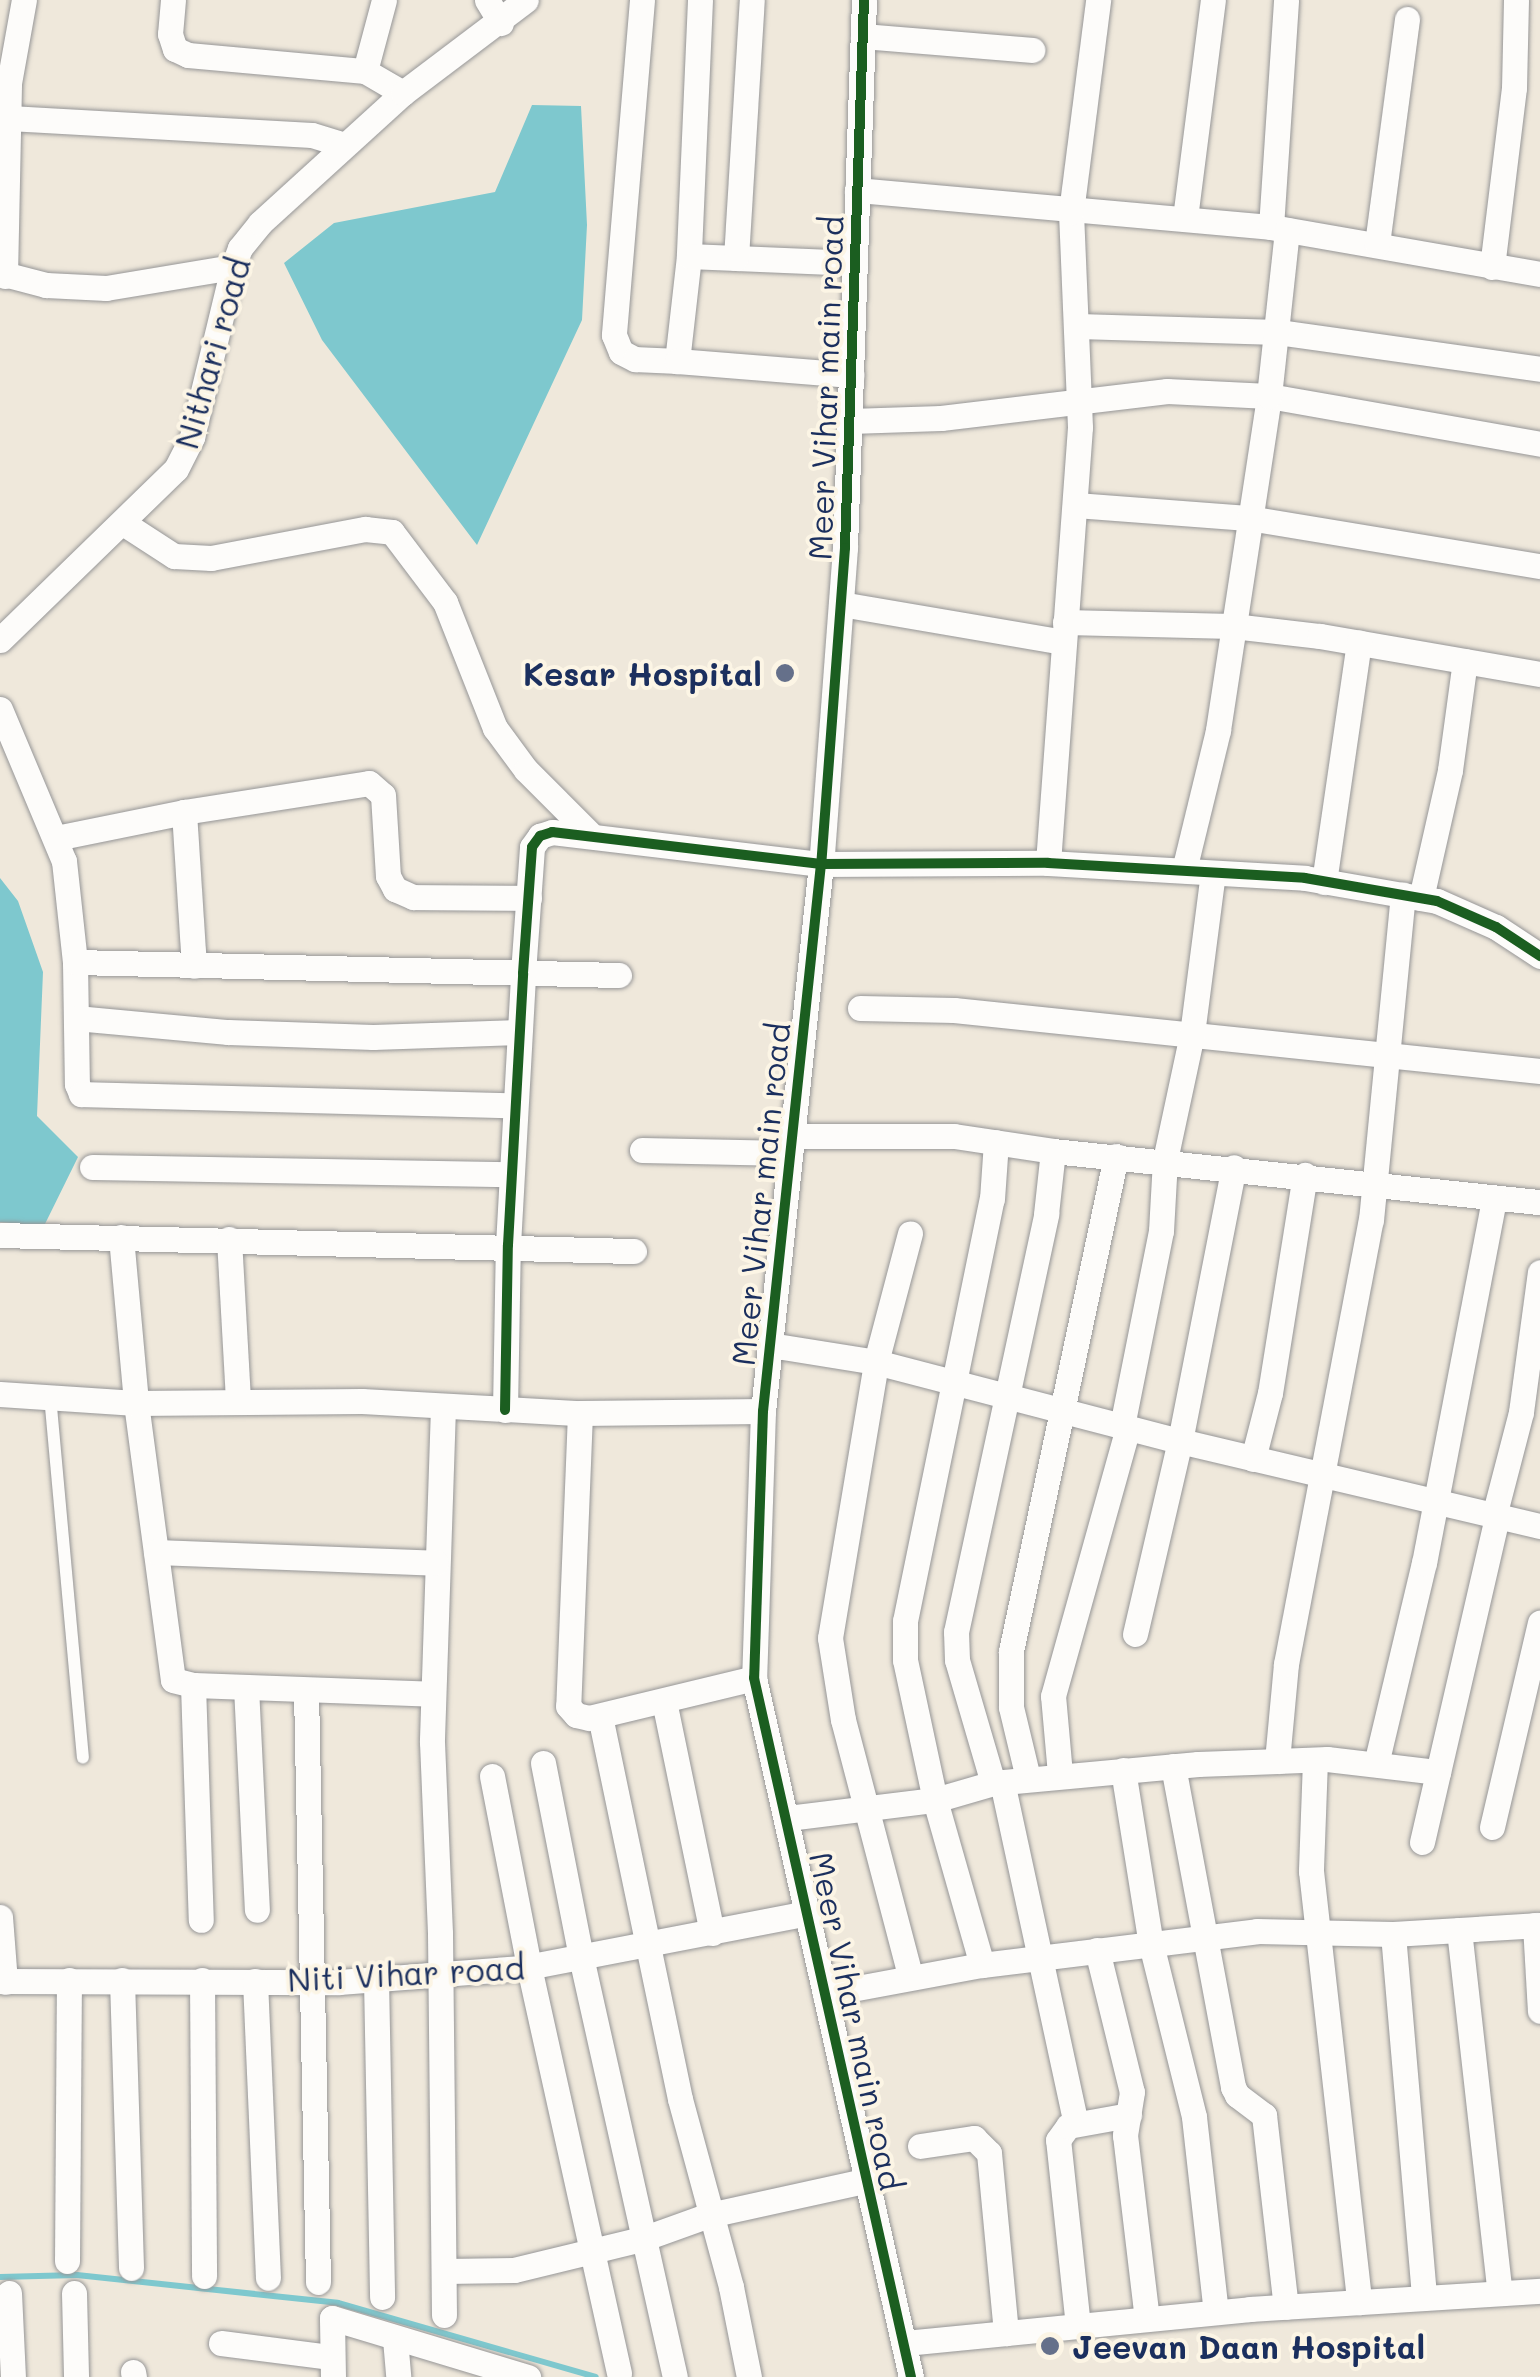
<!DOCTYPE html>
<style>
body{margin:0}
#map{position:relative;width:1540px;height:2377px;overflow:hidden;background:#efe8db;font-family:Mali,sans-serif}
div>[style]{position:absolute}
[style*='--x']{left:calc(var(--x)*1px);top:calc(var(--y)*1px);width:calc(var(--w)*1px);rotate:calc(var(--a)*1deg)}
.water>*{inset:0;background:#7ec8ce}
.stream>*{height:6px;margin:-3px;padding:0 3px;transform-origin:3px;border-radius:3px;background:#7ec8ce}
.roads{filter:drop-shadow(0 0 2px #969697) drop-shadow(0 0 2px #969697)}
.service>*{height:12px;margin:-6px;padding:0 6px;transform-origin:6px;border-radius:6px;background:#fdfcfa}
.minor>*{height:25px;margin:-12.5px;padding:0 12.5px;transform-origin:12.5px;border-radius:12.5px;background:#fdfcfa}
.cycleway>*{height:10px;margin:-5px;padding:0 5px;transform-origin:5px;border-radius:5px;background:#1b5e20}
.dots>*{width:28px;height:28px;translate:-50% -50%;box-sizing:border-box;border:5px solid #fcf5e5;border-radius:50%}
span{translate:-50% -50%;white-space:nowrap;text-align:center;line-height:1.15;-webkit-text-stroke:8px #fcf5e5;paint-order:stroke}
.street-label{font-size:32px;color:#1b2f5e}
.poi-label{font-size:32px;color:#1b2f5e;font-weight:700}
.right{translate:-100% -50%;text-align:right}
.left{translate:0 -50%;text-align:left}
</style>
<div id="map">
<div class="water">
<i style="clip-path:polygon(532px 105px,581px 106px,587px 225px,582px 320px,477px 545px,322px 340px,284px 263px,334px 223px,495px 192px)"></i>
<i style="clip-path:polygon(0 878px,18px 901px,43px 972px,37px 1116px,78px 1157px,44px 1226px,0 1222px)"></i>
</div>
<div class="stream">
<i style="--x:0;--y:2277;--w:77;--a:-1.5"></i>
<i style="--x:77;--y:2275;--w:262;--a:6.1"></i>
<i style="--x:338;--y:2303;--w:268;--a:16"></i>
</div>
<div class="roads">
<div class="service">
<i style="--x:50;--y:1396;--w:363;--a:84.8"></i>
</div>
<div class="minor">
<i style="--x:173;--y:0;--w:34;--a:95"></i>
<i style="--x:170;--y:34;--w:16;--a:72"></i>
<i style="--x:175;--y:49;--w:14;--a:25"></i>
<i style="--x:188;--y:55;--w:178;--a:5.2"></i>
<i style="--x:365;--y:71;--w:44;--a:30.1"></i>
<i style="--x:487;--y:0;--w:27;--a:59"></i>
<i style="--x:642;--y:0;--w:336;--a:94.8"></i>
<i style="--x:614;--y:335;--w:18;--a:68"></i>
<i style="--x:621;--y:352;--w:16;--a:27"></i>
<i style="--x:635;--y:359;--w:42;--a:2.7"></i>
<i style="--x:700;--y:0;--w:256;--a:92.5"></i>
<i style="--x:689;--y:256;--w:106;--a:96.5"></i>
<i style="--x:677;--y:361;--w:175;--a:4.6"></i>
<i style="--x:864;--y:0;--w:548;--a:91.99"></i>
<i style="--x:845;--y:548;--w:317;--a:94.3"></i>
<i style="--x:821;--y:864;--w:550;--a:96.05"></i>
<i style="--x:763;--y:1411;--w:267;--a:91.9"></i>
<i style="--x:754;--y:1678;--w:716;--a:77.34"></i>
<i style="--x:863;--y:36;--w:170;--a:4.7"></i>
<i style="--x:365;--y:71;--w:73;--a:-75"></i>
<i style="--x:9;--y:118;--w:303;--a:3.2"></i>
<i style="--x:312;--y:135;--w:34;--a:17"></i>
<i style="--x:857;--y:190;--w:416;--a:5.1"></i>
<i style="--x:1271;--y:227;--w:273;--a:9.9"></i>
<i style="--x:1185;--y:218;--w:220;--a:-82.7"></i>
<i style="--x:1271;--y:227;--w:227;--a:-86.2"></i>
<i style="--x:1377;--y:244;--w:227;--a:-82.4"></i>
<i style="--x:689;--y:256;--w:166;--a:2.4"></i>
<i style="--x:736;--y:258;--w:258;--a:-86.5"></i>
<i style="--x:1492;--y:267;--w:180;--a:-83"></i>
<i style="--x:1514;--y:88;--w:88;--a:-88.7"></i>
<i style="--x:0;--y:273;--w:48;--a:14.6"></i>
<i style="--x:46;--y:285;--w:60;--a:2.9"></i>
<i style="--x:106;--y:288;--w:129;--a:-9.4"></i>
<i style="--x:5;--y:276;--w:193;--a:-88.8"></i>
<i style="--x:9;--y:83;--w:84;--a:-79.8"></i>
<i style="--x:1078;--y:326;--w:200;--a:1.7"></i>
<i style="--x:1278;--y:332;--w:265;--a:8"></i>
<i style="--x:850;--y:421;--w:91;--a:-1.9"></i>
<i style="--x:941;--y:418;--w:228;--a:-6.8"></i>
<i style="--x:1167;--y:391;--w:102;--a:2.8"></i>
<i style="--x:1269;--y:396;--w:275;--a:10"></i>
<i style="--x:1075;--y:505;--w:174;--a:4.3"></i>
<i style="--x:1249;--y:518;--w:295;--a:9.4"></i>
<i style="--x:123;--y:523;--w:61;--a:32.9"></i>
<i style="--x:174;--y:556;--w:37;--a:3"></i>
<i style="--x:211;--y:558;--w:157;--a:-10.7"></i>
<i style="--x:365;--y:529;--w:27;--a:6"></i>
<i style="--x:392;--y:532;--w:88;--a:52.9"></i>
<i style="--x:445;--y:602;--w:136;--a:68.4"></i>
<i style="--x:495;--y:728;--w:52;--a:53.6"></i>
<i style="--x:526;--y:770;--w:93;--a:45"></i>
<i style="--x:841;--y:604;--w:225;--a:9.7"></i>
<i style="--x:1065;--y:622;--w:168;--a:1.4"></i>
<i style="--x:1233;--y:626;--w:88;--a:6.6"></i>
<i style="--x:1320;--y:636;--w:223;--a:9.8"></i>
<i style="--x:0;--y:640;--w:245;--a:-44.2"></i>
<i style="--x:176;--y:469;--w:36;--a:-63"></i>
<i style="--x:192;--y:437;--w:175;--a:-76.4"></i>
<i style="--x:233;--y:267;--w:20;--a:-70"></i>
<i style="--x:240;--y:248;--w:32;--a:-51"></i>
<i style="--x:260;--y:223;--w:193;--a:-42.3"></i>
<i style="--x:403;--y:93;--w:154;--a:-37.1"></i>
<i style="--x:0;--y:709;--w:165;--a:67.2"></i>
<i style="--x:64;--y:861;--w:102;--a:83.8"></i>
<i style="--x:75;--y:962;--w:122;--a:89.1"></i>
<i style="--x:77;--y:1084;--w:11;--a:68"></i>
<i style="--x:81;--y:1094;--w:434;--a:1.5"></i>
<i style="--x:184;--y:812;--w:154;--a:86.3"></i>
<i style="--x:56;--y:838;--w:131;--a:-11.5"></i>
<i style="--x:184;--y:812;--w:187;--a:-8.9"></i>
<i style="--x:369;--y:783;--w:18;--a:41"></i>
<i style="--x:383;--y:795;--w:81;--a:86.5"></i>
<i style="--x:388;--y:876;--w:15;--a:62"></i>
<i style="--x:395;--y:889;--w:20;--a:24"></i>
<i style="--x:413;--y:897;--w:116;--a:0.5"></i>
<i style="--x:1048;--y:863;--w:437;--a:-85.8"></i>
<i style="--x:1080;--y:427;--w:215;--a:-92.4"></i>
<i style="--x:1071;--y:212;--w:214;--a:-82.7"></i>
<i style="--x:1184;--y:870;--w:144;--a:-76.3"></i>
<i style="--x:1218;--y:730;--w:338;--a:-81.3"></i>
<i style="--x:1269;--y:396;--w:167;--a:-83.8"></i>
<i style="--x:1324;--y:882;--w:242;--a:-81.7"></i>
<i style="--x:1421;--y:898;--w:131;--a:-77.2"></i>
<i style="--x:1450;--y:770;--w:110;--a:-82.2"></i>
<i style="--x:75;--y:962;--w:544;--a:1.37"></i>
<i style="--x:860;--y:1008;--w:94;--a:1.2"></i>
<i style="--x:954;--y:1010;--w:589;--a:5.94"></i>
<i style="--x:76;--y:1018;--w:153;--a:5.3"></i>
<i style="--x:228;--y:1032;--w:145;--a:2"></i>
<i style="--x:373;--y:1037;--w:146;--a:-2"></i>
<i style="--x:789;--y:1136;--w:165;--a:0"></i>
<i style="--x:954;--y:1136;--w:100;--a:8.6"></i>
<i style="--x:1053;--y:1151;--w:490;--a:6"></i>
<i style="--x:642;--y:1150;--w:146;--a:1.2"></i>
<i style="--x:92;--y:1167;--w:419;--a:1"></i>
<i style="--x:0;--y:1235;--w:634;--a:1.45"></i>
<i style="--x:121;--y:1237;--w:167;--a:84.8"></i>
<i style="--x:136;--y:1403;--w:279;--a:82.4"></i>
<i style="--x:173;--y:1680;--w:21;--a:14"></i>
<i style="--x:193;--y:1685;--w:240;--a:2.1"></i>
<i style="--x:229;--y:1239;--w:162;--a:86.8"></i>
<i style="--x:770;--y:1345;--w:107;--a:9.1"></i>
<i style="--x:876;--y:1362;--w:314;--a:14.6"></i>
<i style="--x:1180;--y:1441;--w:370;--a:13.3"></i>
<i style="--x:0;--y:1394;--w:136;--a:3.8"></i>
<i style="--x:136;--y:1403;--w:226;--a:-0.5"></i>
<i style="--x:362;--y:1401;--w:218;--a:3.2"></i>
<i style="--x:580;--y:1413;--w:183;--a:-0.6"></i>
<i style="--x:443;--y:1407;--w:335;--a:91.9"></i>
<i style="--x:432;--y:1742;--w:192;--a:87.6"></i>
<i style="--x:440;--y:1934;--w:381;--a:89.4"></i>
<i style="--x:505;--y:1410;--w:165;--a:-89"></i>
<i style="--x:508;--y:1245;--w:272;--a:-86.8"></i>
<i style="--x:523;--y:973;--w:126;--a:-85.9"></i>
<i style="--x:532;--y:847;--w:14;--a:-54"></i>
<i style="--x:540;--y:836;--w:13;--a:-18"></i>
<i style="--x:552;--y:832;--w:271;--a:6.8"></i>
<i style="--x:821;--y:864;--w:227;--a:-0.3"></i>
<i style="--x:1048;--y:863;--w:257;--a:3.3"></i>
<i style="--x:1305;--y:878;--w:134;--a:9.9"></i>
<i style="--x:1437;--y:901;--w:64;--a:23.8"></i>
<i style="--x:1496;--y:927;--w:53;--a:33.4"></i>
<i style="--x:580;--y:1413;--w:293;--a:92.3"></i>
<i style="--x:568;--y:1706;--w:12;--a:48"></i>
<i style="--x:576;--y:1715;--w:13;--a:13"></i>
<i style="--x:589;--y:1718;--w:170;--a:-13.6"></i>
<i style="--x:1122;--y:1426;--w:199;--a:-78.7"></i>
<i style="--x:1161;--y:1231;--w:71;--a:-86.8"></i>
<i style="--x:1165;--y:1160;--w:129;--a:-77.9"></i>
<i style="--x:1192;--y:1034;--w:162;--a:-82.6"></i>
<i style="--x:1253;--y:1459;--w:68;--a:-75.6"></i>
<i style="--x:1270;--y:1393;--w:221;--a:-80.9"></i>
<i style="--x:1494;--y:1516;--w:107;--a:-75.4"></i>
<i style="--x:1521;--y:1412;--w:141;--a:-82.3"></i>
<i style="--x:156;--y:1552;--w:280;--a:2.2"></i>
<i style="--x:1135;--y:1634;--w:198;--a:-76.9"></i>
<i style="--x:1180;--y:1441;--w:279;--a:-78.9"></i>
<i style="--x:193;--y:1685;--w:235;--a:88.1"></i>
<i style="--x:246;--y:1687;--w:223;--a:87.2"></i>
<i style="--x:306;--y:1690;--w:592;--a:88.84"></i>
<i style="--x:664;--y:1701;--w:237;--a:78.3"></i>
<i style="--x:600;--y:1716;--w:391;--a:78.2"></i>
<i style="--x:680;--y:2099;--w:195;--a:74.8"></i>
<i style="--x:731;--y:2287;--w:92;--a:78.7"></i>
<i style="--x:1315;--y:1760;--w:111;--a:92.1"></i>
<i style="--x:1311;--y:1871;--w:434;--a:83.6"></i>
<i style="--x:1277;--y:1761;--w:97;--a:-84.7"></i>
<i style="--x:1286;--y:1664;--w:452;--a:-79.2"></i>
<i style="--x:1371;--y:1220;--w:327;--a:-84.4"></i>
<i style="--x:543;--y:1763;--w:198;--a:78.9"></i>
<i style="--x:581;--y:1957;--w:430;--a:77.4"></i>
<i style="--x:1376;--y:1764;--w:207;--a:-76.6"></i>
<i style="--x:1424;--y:1563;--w:372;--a:-79.1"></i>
<i style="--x:1173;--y:1766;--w:327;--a:79.4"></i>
<i style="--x:1233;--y:2087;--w:9;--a:63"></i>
<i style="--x:1237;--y:2095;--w:34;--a:37"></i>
<i style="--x:1264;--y:2115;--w:193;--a:83.5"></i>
<i style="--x:1123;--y:1770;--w:176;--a:80.9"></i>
<i style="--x:1151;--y:1944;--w:178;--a:76"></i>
<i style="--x:1194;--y:2117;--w:196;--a:83.6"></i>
<i style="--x:1060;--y:1774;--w:78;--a:-95.1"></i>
<i style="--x:1053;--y:1696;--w:278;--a:-74.4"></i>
<i style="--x:492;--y:1776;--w:195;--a:79"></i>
<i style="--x:529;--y:1967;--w:416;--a:77.5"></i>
<i style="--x:1028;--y:1778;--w:73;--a:-103.5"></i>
<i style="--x:1011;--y:1707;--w:56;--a:-90"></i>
<i style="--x:1011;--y:1651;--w:506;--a:-78.02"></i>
<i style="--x:1002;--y:1782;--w:350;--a:77.8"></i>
<i style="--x:993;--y:1783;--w:128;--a:-106.3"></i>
<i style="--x:957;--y:1660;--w:28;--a:-92"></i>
<i style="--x:956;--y:1632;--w:428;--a:-77.8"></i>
<i style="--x:1046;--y:1214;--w:63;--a:-83.7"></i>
<i style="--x:788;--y:1818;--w:148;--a:-7"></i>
<i style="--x:935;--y:1800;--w:60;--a:-16.3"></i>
<i style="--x:993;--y:1783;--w:206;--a:-5.3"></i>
<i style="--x:1198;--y:1764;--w:129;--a:-2.2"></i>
<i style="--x:1327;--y:1759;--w:112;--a:6.7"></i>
<i style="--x:1492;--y:1827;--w:210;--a:-76.8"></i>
<i style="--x:1422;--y:1842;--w:335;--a:-77"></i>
<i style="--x:0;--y:1917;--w:65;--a:85.6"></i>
<i style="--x:1535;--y:1925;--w:86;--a:86.7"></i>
<i style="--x:1459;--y:1930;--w:365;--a:83.6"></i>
<i style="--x:1393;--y:1934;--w:365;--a:85.1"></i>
<i style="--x:1097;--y:1950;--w:146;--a:76.2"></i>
<i style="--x:1132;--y:2092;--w:44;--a:99.2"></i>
<i style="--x:1125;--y:2135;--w:185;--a:83.2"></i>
<i style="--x:982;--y:1965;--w:172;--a:-105.9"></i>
<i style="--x:935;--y:1800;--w:143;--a:-102.1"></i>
<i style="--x:905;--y:1660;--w:39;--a:-90"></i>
<i style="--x:905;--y:1621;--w:431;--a:-78.4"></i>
<i style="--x:992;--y:1199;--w:57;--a:-86"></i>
<i style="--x:910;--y:1975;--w:264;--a:-104.7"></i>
<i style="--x:843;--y:1720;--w:83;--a:-99"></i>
<i style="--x:830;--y:1638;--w:280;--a:-80.5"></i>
<i style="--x:876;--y:1362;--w:133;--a:-75.2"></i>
<i style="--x:376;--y:1979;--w:318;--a:88.9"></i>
<i style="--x:122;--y:1980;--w:288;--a:88.2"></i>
<i style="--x:202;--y:1980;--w:296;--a:89.6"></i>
<i style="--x:0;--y:1981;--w:339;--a:0.2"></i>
<i style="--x:339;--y:1982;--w:184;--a:-4.4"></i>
<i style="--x:522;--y:1968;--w:291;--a:-10.9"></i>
<i style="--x:255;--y:1981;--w:297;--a:87.5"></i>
<i style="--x:825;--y:1994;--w:160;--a:-10.5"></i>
<i style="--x:982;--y:1965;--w:277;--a:-7"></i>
<i style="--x:1257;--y:1931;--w:136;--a:1.3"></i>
<i style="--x:1393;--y:1934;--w:147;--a:-3.5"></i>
<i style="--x:920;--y:2146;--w:55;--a:-8.4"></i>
<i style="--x:974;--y:2138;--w:21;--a:45"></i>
<i style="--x:989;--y:2153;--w:181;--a:84.6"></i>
<i style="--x:67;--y:2261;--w:281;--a:-89.6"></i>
<i style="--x:445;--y:2271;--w:69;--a:-0.8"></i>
<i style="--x:514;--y:2270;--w:135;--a:-13.7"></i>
<i style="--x:645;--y:2238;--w:68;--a:-19.8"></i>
<i style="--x:709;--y:2215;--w:159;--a:-12.4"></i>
<i style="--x:9;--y:2293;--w:84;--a:87.3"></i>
<i style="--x:74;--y:2293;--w:84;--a:88.6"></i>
<i style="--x:1078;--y:2326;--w:187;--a:-96.1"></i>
<i style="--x:1058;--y:2140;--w:17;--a:-54"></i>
<i style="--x:1068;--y:2126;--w:62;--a:-10.2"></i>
<i style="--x:395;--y:2339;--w:38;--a:85"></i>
<i style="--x:221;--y:2343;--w:111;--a:7.3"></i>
<i style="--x:905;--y:2343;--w:347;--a:-5.6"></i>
<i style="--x:1250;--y:2309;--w:291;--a:-3.6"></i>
<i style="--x:133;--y:2372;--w:5;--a:79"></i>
<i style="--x:333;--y:2377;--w:59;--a:-91"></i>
<i style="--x:332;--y:2318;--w:205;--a:16.8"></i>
</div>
</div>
<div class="cycleway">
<i style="--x:864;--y:0;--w:548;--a:91.99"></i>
<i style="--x:845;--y:548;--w:317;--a:94.3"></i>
<i style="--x:821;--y:864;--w:550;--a:96.05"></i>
<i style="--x:763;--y:1411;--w:267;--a:91.9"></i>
<i style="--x:754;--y:1678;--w:716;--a:77.34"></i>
<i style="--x:505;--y:1410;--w:165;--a:-89"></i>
<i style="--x:508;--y:1245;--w:272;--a:-86.8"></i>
<i style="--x:523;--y:973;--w:126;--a:-85.9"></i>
<i style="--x:532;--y:847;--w:14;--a:-54"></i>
<i style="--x:540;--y:836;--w:13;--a:-18"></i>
<i style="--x:552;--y:832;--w:271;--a:6.8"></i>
<i style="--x:821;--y:864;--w:227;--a:-0.3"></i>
<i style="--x:1048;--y:863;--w:257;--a:3.3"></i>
<i style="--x:1305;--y:878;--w:134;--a:9.9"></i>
<i style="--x:1437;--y:901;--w:64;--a:23.8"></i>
<i style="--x:1496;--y:927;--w:53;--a:33.4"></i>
</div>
<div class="dots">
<i style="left:785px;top:673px;background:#65708a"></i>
<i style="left:1050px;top:2346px;background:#65708a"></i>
</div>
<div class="street-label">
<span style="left:212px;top:353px;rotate:-74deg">Nithari road</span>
<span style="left:825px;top:388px;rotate:-88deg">Meer Vihar main road</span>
<span style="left:760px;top:1194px;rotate:-84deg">Meer Vihar main road</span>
<span style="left:406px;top:1973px;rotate:-3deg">Niti Vihar road</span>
<span style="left:857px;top:2021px;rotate:78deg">Meer Vihar main road</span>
</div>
<div class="poi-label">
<span class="right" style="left:762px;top:673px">Kesar Hospital</span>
<span class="left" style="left:1072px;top:2346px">Jeevan Daan Hospital</span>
</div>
</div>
